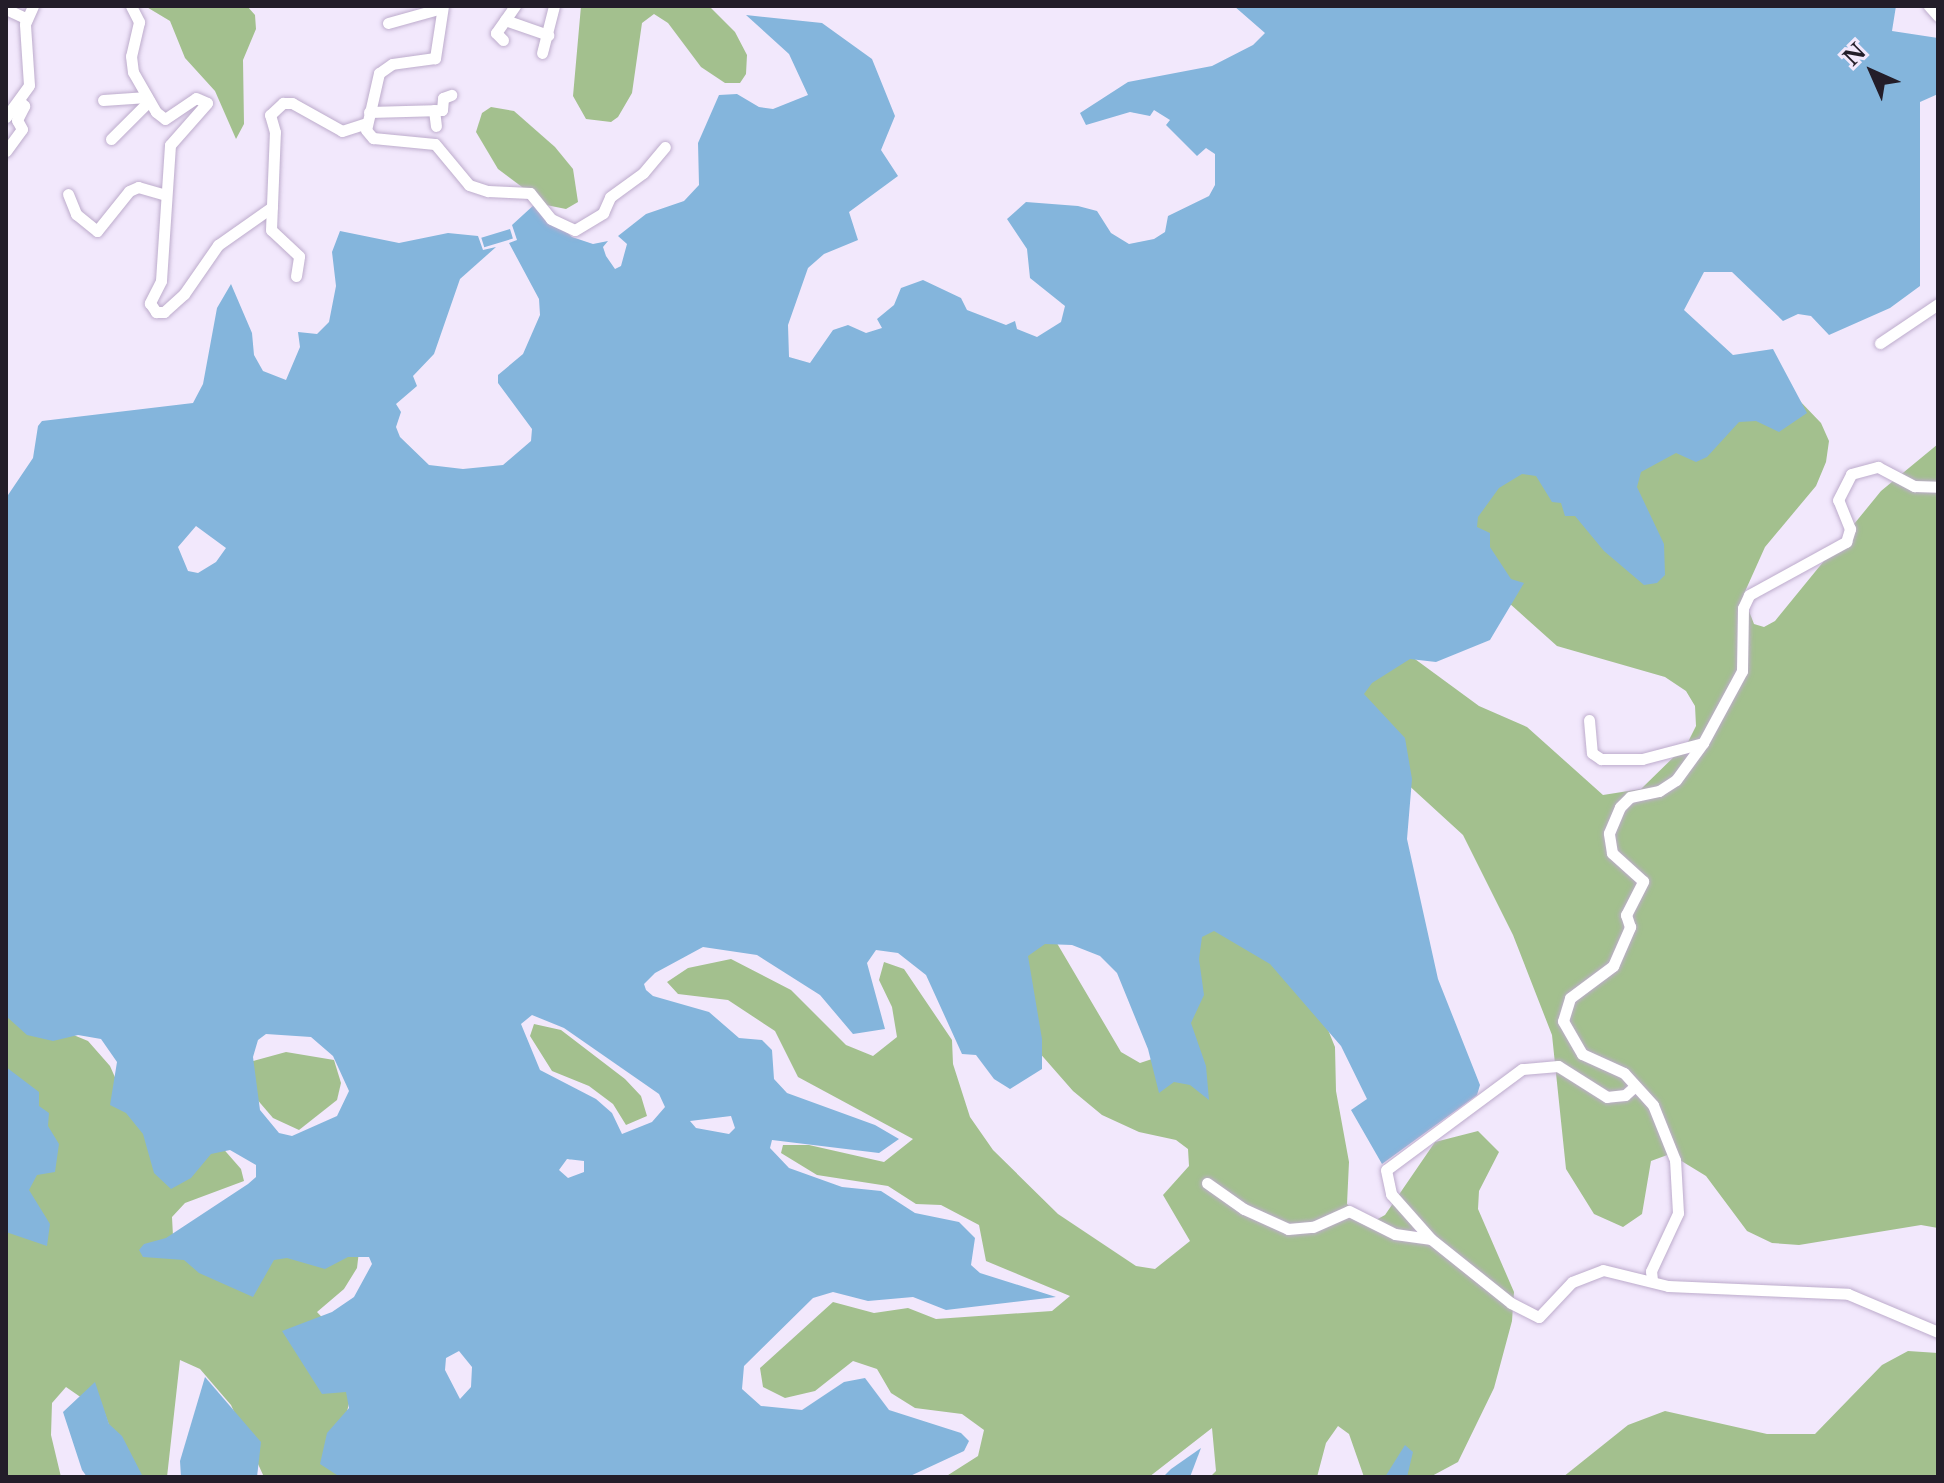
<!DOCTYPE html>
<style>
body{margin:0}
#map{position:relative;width:1944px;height:1483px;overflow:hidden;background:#f2e8fc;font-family:"Libre Baskerville",serif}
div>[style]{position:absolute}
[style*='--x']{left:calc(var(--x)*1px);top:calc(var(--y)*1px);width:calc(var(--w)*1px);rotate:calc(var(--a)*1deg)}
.forest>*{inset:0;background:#a3c08e}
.water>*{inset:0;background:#84b5dc;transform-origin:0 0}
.roads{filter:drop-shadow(0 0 2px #bdaccc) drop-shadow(0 0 2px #bdaccc)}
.minor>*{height:11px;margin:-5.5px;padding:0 5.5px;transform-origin:5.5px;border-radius:5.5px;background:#fff}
span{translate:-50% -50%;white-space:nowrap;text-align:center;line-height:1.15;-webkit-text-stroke:8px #f2e8fc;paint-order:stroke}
.frame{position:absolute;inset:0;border:8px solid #231d29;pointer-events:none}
.north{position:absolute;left:1832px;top:32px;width:80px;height:80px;-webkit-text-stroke:6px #f2e8fc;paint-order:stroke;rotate:315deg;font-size:22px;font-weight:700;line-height:32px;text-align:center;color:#231d29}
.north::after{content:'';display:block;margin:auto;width:28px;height:36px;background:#231d29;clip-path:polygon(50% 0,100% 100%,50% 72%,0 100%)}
</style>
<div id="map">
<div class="forest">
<i style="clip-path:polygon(145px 6px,247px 6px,255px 15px,256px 29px,243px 60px,244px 124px,236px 139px,215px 91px,185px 58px,170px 21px)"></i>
<i style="clip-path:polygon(581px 6px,709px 6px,735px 32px,747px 55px,746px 74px,740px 83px,725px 83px,701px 67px,668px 23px,654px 14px,642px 23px,632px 93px,618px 117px,611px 122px,586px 119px,573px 96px)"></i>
<i style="clip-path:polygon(491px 107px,514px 111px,555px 147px,573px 169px,578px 202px,566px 209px,546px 205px,498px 169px,476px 132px,482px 113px)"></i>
<i style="clip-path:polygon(1797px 398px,1821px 423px,1829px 441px,1826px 462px,1816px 486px,1765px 547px,1743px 596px,1754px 624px,1764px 627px,1775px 621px,1881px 491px,1938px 444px,1938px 1228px,1921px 1225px,1799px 1245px,1772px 1243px,1747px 1231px,1706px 1176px,1670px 1154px,1651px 1161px,1642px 1214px,1623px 1227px,1594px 1214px,1566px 1169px,1552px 1035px,1513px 935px,1463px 835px,1404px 781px,1374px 745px,1351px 640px,1404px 651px,1479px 706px,1527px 727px,1603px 795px,1641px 789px,1687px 744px,1696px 726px,1695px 706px,1686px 691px,1665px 677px,1557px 646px,1479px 576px,1446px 463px,1612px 467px)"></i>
<i style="clip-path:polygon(1188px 886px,1320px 1010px,1335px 1047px,1336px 1091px,1349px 1162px,1347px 1204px,1357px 1214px,1376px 1220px,1385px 1215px,1435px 1142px,1478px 1131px,1499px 1152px,1479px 1191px,1478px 1209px,1514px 1292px,1512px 1321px,1494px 1388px,1458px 1462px,1430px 1477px,1364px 1477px,1349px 1434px,1338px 1426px,1326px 1443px,1317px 1477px,1210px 1477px,1216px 1471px,1212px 1428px,1149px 1477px,945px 1477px,978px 1456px,984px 1430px,962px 1414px,915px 1408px,891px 1393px,877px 1369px,853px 1361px,815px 1391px,785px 1398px,763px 1387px,760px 1368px,833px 1302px,874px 1313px,908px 1308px,936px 1319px,1052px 1311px,1070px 1296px,986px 1261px,979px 1225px,941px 1205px,916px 1204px,888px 1186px,817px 1175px,781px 1153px,783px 1145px,809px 1145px,884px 1162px,913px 1139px,798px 1077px,775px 1031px,728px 1000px,678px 994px,667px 982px,688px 968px,731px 959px,791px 990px,846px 1045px,873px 1056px,897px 1037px,892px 1007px,879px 980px,884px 962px,904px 969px,952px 1040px,953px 1064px,970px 1117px,993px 1150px,1058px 1214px,1136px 1266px,1155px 1269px,1190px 1241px,1163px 1195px,1189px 1166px,1188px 1149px,1176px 1140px,1139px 1132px,1102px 1115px,1073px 1091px,1009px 1018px,1007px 939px,1048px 928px,1121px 1052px,1140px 1063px,1152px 1059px)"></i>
<i style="clip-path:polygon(6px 1007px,88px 1041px,110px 1066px,129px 1109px,220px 1145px,241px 1169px,244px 1181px,185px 1203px,172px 1217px,173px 1236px,359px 1251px,357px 1268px,344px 1289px,317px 1312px,334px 1330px,353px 1387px,337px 1453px,346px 1477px,264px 1477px,231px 1405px,200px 1369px,180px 1360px,167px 1477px,128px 1477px,105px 1414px,66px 1387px,52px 1403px,51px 1435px,61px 1477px,6px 1477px)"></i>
<i style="clip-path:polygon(534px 1024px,561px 1030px,625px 1079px,641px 1096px,647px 1116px,626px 1125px,613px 1104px,589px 1086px,552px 1071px,530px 1036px)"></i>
<i style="clip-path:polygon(286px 1052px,334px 1060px,341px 1083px,337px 1100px,299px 1130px,273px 1118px,255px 1097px,242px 1064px)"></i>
<i style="clip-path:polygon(1908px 1351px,1938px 1353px,1938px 1477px,1563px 1477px,1628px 1425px,1665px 1411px,1767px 1434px,1815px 1434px,1882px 1365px)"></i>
</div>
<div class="water">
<i style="clip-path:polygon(evenodd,1234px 6px,1896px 6px,1892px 31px,1938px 38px,1938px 94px,1920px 102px,1920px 286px,1890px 308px,1829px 335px,1811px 316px,1798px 314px,1783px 321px,1732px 272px,1704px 272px,1684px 310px,1733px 355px,1773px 349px,1807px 413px,1779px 432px,1756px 421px,1739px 422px,1707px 457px,1696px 462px,1676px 453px,1641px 472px,1637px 487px,1664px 544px,1665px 575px,1657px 583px,1644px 585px,1604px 551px,1575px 516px,1565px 516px,1561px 503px,1552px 502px,1536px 476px,1522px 474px,1499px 488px,1478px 517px,1477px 527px,1490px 533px,1490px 547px,1511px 579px,1524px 583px,1490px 640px,1436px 662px,1410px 659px,1372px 683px,1364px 694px,1405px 738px,1412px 779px,1407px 839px,1438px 979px,1480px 1085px,1477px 1095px,1382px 1164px,1351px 1110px,1367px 1099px,1341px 1046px,1270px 964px,1214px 931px,1202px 937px,1199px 959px,1204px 995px,1191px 1023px,1206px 1066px,1209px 1100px,1190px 1085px,1174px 1082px,1159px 1093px,1148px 1049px,1117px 973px,1100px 956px,1072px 945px,1045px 944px,1028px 956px,1042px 1039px,1042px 1069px,1010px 1089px,994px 1079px,976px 1055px,962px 1054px,926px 975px,898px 953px,876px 950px,867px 963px,885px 1029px,853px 1034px,820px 995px,757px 955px,703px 947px,655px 973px,644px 984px,646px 990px,653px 996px,709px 1012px,739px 1038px,762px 1040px,772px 1050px,774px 1079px,787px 1093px,875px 1125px,899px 1139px,879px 1153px,772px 1140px,770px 1148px,789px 1168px,842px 1187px,881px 1191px,915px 1213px,959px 1222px,975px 1238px,971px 1265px,980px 1273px,1056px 1297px,946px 1310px,913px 1297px,868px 1301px,833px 1292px,813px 1298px,744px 1366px,742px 1389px,761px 1406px,802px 1410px,844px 1382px,865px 1378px,889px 1410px,961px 1433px,969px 1441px,964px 1451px,908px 1477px,340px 1477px,320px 1464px,327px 1433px,349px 1408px,346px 1392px,322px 1394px,282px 1331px,332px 1312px,354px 1297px,372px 1264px,369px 1257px,348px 1257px,325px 1269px,287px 1258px,274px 1260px,253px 1297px,199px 1273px,184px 1260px,143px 1257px,139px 1250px,144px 1244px,166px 1238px,248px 1184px,256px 1177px,256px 1165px,230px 1150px,211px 1154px,191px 1178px,171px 1189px,154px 1173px,143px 1134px,126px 1113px,110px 1105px,117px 1062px,101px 1039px,78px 1035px,53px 1041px,27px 1035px,6px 1016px,6px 498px,33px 458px,38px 426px,42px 421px,193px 403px,203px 384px,217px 308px,231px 284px,252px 333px,254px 355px,263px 371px,286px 380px,300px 347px,298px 332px,317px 334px,329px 322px,336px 286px,332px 252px,340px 231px,399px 243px,448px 233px,478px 236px,483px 250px,496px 247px,460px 279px,434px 354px,413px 376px,417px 386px,396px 404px,401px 412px,396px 427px,400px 437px,429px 465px,463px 469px,503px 465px,531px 441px,532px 429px,498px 383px,498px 375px,523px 354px,540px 315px,539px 299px,509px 243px,517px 240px,512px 225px,535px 204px,572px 237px,593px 244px,608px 241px,603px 247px,606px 256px,615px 269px,621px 266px,627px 244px,618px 236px,646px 214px,684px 201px,699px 185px,698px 143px,719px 95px,737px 94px,759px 107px,773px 109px,808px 95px,789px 54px,746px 15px,822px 23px,872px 59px,895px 116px,881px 150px,898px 176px,849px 212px,858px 240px,824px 254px,808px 268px,788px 325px,789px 357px,810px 363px,833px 330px,848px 325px,866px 333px,882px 328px,877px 319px,894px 305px,901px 288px,923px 280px,961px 298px,967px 310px,1006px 325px,1015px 321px,1017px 329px,1037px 337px,1061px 322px,1065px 306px,1030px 278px,1027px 249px,1007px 219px,1026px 202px,1078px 206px,1097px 211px,1111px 233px,1129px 244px,1154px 239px,1165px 232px,1168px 216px,1209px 196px,1215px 185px,1215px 154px,1206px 148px,1197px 156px,1166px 125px,1170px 120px,1154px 110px,1150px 116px,1130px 112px,1086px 125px,1080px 113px,1128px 82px,1212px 66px,1253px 45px,1265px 33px,1234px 6px,196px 526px,226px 548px,216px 562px,198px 573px,188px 571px,178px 547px,196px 526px,1234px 6px,532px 1015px,564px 1028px,659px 1094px,665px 1107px,652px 1122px,622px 1134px,612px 1113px,596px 1099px,540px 1070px,521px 1024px,532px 1015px,1234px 6px,266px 1034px,311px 1037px,333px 1056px,349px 1091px,337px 1116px,292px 1136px,279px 1133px,260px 1110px,253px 1057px,258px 1040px,266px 1034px,1234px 6px,731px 1116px,735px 1128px,729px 1134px,696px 1128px,690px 1121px,731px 1116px,1234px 6px,567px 1159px,584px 1161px,584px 1172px,568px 1178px,559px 1170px,567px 1159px,1234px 6px,459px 1351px,472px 1367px,471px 1387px,460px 1399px,445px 1370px,446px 1358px,459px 1351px)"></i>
<i style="left:510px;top:229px;width:10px;height:30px;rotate:73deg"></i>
<i style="clip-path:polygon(6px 1067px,39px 1092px,39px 1106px,49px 1113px,48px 1126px,59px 1144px,55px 1172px,37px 1175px,29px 1190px,50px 1224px,47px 1246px,6px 1232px)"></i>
<i style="clip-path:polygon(205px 1377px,261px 1442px,257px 1477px,181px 1477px,180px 1461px)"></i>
<i style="clip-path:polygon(95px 1382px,109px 1424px,122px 1436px,143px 1477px,87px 1477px,82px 1470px,63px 1412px)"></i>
<i style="clip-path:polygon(1405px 1445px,1413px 1452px,1407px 1477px,1385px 1477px)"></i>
<i style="clip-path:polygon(1201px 1448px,1190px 1477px,1163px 1477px,1171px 1469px)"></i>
</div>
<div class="roads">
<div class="minor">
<i style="--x:131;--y:6;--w:18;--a:63"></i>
<i style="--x:139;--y:22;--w:35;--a:103"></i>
<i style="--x:131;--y:56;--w:16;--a:83"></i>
<i style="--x:133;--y:72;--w:46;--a:60.1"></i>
<i style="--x:156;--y:112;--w:11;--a:38"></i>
<i style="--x:165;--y:119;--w:37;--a:-34"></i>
<i style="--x:196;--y:98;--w:12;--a:24"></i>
<i style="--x:207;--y:103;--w:56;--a:131.4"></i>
<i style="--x:170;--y:145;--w:136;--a:93.8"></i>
<i style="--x:161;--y:281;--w:25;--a:117"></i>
<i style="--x:150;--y:303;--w:11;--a:56"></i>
<i style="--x:156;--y:312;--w:8;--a:0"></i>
<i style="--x:164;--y:312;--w:27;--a:-42"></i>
<i style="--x:184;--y:294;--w:60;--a:-55.2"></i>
<i style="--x:218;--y:245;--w:66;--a:-35.1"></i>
<i style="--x:443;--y:6;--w:53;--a:98.7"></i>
<i style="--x:435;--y:58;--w:43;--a:172.1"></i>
<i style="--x:392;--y:64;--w:16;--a:145"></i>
<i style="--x:379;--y:73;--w:58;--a:102.8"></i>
<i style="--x:366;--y:130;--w:11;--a:49"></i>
<i style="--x:373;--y:138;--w:62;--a:5.5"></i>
<i style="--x:435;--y:144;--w:53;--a:50.3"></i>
<i style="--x:469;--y:185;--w:20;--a:18"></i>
<i style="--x:488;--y:191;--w:42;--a:2.7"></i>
<i style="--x:530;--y:193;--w:33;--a:51"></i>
<i style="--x:551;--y:219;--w:26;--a:25"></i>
<i style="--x:575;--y:230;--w:33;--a:-31"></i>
<i style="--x:603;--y:213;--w:17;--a:-66"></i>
<i style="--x:610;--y:197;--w:41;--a:-36"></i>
<i style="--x:643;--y:173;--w:34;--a:-50"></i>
<i style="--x:1929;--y:6;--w:13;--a:48"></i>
<i style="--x:6;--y:9;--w:23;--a:25"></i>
<i style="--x:505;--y:20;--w:46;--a:19.2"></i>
<i style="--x:388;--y:23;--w:56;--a:-15.5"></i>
<i style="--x:503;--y:40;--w:10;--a:-135"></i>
<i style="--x:496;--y:33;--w:33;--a:-55"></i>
<i style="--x:542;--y:53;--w:49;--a:-75.7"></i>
<i style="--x:103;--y:100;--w:44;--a:-3.9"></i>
<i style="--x:434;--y:110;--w:16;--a:83"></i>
<i style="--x:369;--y:112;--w:73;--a:-1.6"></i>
<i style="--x:442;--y:110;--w:12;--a:-85"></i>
<i style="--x:443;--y:98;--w:9;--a:-21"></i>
<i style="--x:6;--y:117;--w:39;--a:-54"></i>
<i style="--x:29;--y:85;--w:61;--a:-93.8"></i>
<i style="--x:25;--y:24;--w:20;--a:-66"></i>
<i style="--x:111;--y:139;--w:54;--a:-45"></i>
<i style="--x:6;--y:151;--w:27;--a:-54"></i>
<i style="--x:22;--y:129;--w:10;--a:-119"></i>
<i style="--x:17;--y:120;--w:16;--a:-63"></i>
<i style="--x:24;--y:106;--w:6;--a:-129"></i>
<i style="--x:68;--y:194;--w:22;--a:68"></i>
<i style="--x:76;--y:214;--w:27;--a:39"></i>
<i style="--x:97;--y:231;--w:51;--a:-51.3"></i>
<i style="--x:129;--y:191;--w:10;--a:-24"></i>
<i style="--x:138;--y:187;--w:29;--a:16"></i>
<i style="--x:296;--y:276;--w:20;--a:-81"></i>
<i style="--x:299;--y:256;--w:38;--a:-137"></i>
<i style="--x:271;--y:230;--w:98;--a:-87.7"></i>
<i style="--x:275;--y:132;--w:18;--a:-106"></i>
<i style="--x:270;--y:115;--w:18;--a:-43"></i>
<i style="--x:283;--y:103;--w:9;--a:0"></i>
<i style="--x:292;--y:103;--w:57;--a:29.2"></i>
<i style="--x:342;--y:131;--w:26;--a:-18"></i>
<i style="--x:1880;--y:343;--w:70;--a:-33.9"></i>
<i style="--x:1589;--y:720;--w:33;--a:85"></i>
<i style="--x:1592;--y:753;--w:11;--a:34"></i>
<i style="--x:1601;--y:759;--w:41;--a:0"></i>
<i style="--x:1642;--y:759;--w:63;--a:-14.7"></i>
<i style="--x:1634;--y:1087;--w:12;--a:138"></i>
<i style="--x:1625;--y:1095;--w:18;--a:174"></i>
<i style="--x:1607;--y:1097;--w:58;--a:-147.7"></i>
<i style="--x:1558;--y:1066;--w:36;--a:175"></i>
<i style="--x:1522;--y:1069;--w:169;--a:143.4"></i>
<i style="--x:1386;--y:1170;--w:25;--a:78"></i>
<i style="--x:1391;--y:1194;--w:60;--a:48.4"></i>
<i style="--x:1431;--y:1239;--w:102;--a:38.7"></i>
<i style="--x:1511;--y:1303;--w:31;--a:27"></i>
<i style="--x:1539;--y:1317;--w:48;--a:-46.7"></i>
<i style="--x:1572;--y:1282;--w:33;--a:-21"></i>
<i style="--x:1603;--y:1270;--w:67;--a:13.8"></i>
<i style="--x:1668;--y:1286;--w:180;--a:2.5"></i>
<i style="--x:1848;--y:1294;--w:98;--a:22.9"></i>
<i style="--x:1207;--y:1183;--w:45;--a:35.1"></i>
<i style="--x:1244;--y:1209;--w:48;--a:24.4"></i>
<i style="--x:1288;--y:1229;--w:25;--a:-5"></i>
<i style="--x:1313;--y:1227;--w:39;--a:-24"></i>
<i style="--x:1349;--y:1211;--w:51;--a:26.6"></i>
<i style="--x:1395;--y:1234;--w:35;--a:8"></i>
<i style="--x:1652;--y:1280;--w:9;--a:-96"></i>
<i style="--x:1651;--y:1271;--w:64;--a:-65"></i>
<i style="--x:1678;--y:1213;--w:53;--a:-93.2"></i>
<i style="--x:1675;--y:1160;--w:59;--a:-111.8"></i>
<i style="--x:1653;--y:1105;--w:43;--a:-132.2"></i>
<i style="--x:1624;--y:1073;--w:46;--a:-155.7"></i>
<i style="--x:1582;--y:1054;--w:38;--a:-120"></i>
<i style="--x:1563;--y:1021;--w:24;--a:-73"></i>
<i style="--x:1570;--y:998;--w:54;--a:-36.7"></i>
<i style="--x:1613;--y:966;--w:43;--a:-66.4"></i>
<i style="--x:1630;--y:927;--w:13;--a:-108"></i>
<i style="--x:1626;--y:915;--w:38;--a:-63"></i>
<i style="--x:1643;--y:881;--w:42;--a:-137.9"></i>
<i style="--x:1612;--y:853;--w:20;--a:-99"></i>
<i style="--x:1609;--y:833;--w:28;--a:-67"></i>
<i style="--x:1620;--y:807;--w:14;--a:-45"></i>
<i style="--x:1630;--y:797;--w:30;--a:-12"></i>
<i style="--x:1659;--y:791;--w:20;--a:-33"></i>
<i style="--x:1676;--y:780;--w:46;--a:-53.9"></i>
<i style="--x:1703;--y:743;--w:82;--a:-61.6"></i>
<i style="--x:1742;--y:671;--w:63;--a:-89.1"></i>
<i style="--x:1743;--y:608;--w:14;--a:-65"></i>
<i style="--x:1749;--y:595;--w:111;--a:-28.7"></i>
<i style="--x:1846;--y:542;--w:14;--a:-73"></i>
<i style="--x:1850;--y:529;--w:31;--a:-112"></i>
<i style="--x:1838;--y:500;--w:29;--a:-63"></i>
<i style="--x:1851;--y:474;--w:28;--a:-15"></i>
<i style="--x:1878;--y:467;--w:41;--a:27.8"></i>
<i style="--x:1914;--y:486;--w:24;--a:2"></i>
</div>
</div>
<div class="frame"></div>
<div class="north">N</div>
</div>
